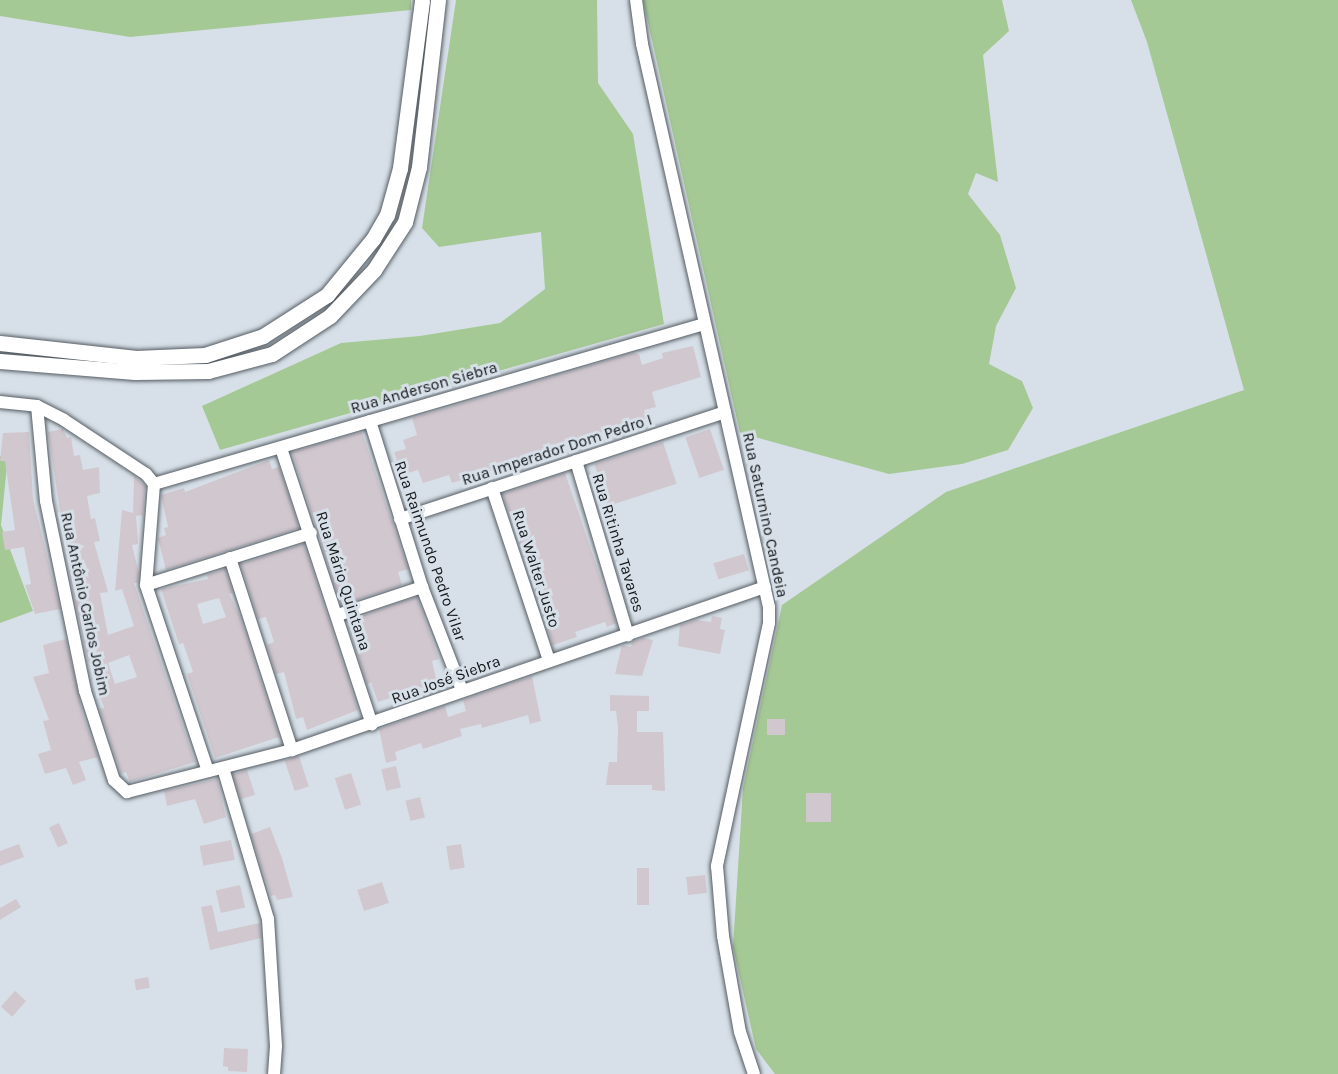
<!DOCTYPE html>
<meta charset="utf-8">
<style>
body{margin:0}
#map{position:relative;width:1338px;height:1074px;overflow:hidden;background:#d7e0e8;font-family:Karla,sans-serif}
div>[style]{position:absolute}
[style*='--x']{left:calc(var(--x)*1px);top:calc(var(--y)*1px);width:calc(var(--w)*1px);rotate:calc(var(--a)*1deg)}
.green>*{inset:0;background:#a5c995}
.building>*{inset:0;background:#d1c7cf;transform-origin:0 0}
.roads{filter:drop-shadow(0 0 2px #555c63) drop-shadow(0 0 2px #555c63)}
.minor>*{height:12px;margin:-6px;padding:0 6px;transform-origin:6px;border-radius:6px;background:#fff}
.tertiary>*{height:15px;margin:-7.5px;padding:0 7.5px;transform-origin:7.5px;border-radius:7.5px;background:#fff}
span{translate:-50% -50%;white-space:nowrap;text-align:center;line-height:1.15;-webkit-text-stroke:6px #d7e0e8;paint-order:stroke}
.street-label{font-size:16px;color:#14171a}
</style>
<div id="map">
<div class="green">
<i style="clip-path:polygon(0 0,411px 0,411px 10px,130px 37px,0 16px)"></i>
<i style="clip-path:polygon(456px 0,597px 0,598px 83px,633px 134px,664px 324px,220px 450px,202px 406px,341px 343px,420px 336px,500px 323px,545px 289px,541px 232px,439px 247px,422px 228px)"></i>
<i style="clip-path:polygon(643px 0,1002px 0,1009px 31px,983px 55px,998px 182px,976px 173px,968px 194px,1000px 235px,1016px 288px,996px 326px,989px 364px,1022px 381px,1033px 408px,1008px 450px,962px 464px,889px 474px,740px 433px)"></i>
<i style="clip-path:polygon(1131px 0,1338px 0,1338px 1074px,775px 1074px,756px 1049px,733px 947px,743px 788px,782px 605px,946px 492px,1244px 390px,1147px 42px)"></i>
<i style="clip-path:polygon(0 456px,8px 456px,1px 525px,33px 611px,0 623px)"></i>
</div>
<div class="building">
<i style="clip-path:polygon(693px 346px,701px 377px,652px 392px,656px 407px,644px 410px,647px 418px,574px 441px,544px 446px,545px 450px,508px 465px,452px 483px,449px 475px,423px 483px,418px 470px,402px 475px,394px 452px,406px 449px,403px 440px,417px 435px,412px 418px,633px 353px,639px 354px,642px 365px,663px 358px,662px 353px)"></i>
<i style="clip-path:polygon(evenodd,63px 429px,67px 438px,71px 437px,74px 456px,80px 455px,83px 470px,99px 467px,100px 493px,87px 496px,91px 519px,95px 518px,100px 541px,94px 542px,108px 592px,100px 593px,108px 635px,134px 626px,122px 589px,115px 591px,122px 510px,133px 513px,134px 476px,145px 486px,143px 515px,136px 516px,138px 544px,132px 545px,139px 574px,138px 583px,134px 583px,195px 762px,130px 782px,126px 772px,121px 774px,100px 709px,104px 708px,86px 653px,70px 576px,48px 432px,63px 429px,129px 655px,137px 677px,115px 684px,108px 663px,129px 655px)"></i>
<i style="left:710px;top:429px;width:43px;height:26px;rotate:71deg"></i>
<i style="clip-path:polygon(29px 432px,33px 499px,60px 609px,35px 614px,25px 585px,31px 584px,24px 547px,5px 550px,2px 532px,15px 530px,5px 461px,0 461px,3px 433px)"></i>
<i style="clip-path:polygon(362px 432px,408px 569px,398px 572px,402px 585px,341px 605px,292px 452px)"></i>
<i style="left:663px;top:442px;width:44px;height:72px;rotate:72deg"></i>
<i style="clip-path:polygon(269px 460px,272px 469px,279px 467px,299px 528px,166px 570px,158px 538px,166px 535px,164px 528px,168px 527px,161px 495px,184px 488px,185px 492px)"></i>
<i style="clip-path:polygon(565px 473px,616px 623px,607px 627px,605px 622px,575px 632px,577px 637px,553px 645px,503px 494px)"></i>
<i style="clip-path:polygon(304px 544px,358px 710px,307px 730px,303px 717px,296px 719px,284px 672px,276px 674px,267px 645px,274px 642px,266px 617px,258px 619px,241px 564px)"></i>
<i style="left:744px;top:554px;width:17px;height:32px;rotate:73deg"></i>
<i style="clip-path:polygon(evenodd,225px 569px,233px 593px,229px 594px,239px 614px,279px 737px,215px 758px,187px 674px,193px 672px,183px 643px,179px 644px,161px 589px,208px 579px,207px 575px,225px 569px,219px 598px,226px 617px,203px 624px,197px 604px,219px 598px)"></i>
<i style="clip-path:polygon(417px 597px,439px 659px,432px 661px,437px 683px,378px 702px,371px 682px,367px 684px,347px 621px)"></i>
<i style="clip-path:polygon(712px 616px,722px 618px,720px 629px,725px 630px,720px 654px,678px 646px,680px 625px,696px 620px,711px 622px)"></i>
<i style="clip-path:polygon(643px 638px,653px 640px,642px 676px,615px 674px,622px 645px,631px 647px,632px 642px)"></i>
<i style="clip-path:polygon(66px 639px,83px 715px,98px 757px,79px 762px,86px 780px,73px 785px,66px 768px,45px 774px,38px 754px,51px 750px,43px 721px,49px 720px,33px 677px,49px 673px,43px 645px)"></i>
<i style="clip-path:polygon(532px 676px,541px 721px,530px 724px,528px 715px,482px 728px,481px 724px,460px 729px,462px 736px,423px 749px,421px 743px,395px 752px,397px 760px,386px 763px,379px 729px,445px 706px,448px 717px,466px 711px,463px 700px)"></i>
<i style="clip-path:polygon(610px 695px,649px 696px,649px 711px,637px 711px,637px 732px,663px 732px,665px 791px,652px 790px,652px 785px,606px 785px,609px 762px,617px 762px,618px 728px,616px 711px,610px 711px)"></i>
<i style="left:767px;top:719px;width:18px;height:16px"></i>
<i style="left:299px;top:756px;width:32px;height:15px;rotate:72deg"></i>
<i style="left:396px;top:766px;width:22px;height:15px;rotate:77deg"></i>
<i style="left:247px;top:770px;width:26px;height:15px;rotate:72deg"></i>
<i style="left:351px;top:773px;width:33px;height:17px;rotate:72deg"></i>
<i style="clip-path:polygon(217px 779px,226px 817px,204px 824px,195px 799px,167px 806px,164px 791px)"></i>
<i style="left:806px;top:793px;width:25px;height:29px"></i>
<i style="left:420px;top:797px;width:21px;height:15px;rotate:76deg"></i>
<i style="left:59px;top:823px;width:22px;height:11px;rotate:66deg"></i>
<i style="clip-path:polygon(270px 827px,282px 858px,293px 897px,277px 900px,275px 895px,271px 896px,259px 859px,251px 834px)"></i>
<i style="left:231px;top:840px;width:20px;height:32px;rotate:79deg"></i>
<i style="clip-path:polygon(19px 844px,24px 857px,0 866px,0 851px)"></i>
<i style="left:461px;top:844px;width:24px;height:15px;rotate:81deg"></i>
<i style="left:637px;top:868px;width:12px;height:37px"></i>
<i style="left:705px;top:875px;width:18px;height:19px;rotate:84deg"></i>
<i style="left:382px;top:882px;width:22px;height:26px;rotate:72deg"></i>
<i style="left:240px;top:885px;width:23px;height:25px;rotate:77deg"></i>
<i style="clip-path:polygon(16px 899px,21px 907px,0 920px,0 908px)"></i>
<i style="clip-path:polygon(212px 905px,218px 932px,260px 923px,261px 938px,210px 950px,201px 907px)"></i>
<i style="left:148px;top:977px;width:11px;height:14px;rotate:80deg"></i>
<i style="left:15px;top:991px;width:15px;height:21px;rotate:42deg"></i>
<i style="clip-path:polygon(224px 1048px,248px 1049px,247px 1072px,228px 1071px,228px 1067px,223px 1066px)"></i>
</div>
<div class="roads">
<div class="minor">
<i style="--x:636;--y:0;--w:44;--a:82.2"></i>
<i style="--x:642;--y:44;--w:577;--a:77.29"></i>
<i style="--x:769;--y:607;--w:16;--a:90"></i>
<i style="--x:769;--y:623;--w:249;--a:102.1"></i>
<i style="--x:717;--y:866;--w:70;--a:85.1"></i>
<i style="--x:723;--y:936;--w:97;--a:80"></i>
<i style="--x:740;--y:1032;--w:44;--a:71.6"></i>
<i style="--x:0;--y:402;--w:37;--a:6"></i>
<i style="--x:37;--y:406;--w:30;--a:27"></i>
<i style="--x:64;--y:420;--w:98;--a:33.4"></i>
<i style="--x:146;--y:474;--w:13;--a:51"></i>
<i style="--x:154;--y:484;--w:101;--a:94.5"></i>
<i style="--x:146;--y:585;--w:196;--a:71.6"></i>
<i style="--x:37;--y:406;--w:95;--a:84.6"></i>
<i style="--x:46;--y:501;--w:194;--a:78.4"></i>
<i style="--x:85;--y:691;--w:94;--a:72"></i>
<i style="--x:114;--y:780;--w:18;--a:43"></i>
<i style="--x:127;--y:792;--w:170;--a:-14.3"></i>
<i style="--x:292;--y:750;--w:500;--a:-19.01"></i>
<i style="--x:370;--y:421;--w:174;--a:72.6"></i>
<i style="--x:422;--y:587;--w:110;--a:68.8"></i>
<i style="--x:281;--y:448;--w:291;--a:71.8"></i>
<i style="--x:576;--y:461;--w:182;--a:73.4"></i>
<i style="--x:154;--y:484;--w:573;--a:-16.22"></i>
<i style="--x:492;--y:488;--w:181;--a:71.7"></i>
<i style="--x:400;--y:519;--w:342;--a:-18.2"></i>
<i style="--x:230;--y:558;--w:202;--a:72.1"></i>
<i style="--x:146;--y:585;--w:173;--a:-17.5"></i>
<i style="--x:338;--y:615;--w:89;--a:-18.4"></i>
<i style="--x:223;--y:768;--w:158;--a:73.4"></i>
<i style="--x:268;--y:919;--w:127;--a:86.4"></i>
<i style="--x:276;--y:1046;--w:28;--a:94"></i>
</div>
<div class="tertiary">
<i style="--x:0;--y:343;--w:137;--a:6.3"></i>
<i style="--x:136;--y:358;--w:69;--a:-2.5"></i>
<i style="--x:205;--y:355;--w:61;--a:-18.1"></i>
<i style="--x:263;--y:336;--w:76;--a:-32.6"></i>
<i style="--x:327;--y:295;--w:72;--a:-50.6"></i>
<i style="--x:373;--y:239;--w:28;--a:-60"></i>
<i style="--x:387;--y:215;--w:49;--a:-74.5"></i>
<i style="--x:400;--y:168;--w:169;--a:-82.5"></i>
<i style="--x:0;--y:361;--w:135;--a:4.7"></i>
<i style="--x:135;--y:372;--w:73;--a:-0.8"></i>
<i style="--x:208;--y:371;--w:66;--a:-14.9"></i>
<i style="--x:272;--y:354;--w:69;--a:-33.2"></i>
<i style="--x:330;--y:316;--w:64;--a:-46.3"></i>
<i style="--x:374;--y:270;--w:57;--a:-57.1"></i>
<i style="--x:405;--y:222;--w:57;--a:-75.7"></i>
<i style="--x:419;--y:167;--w:168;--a:-83.5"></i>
</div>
</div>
<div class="street-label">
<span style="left:424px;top:388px;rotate:-16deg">Rua Anderson Siebra</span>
<span style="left:557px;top:450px;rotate:-18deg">Rua Imperador Dom Pedro I</span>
<span style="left:765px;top:515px;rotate:78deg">Rua Saturnino Candeia</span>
<span style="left:618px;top:543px;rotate:73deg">Rua Ritinha Tavares</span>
<span style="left:430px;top:551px;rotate:71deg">Rua Raimundo Pedro Vilar</span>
<span style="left:536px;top:569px;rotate:72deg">Rua Walter Justo</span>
<span style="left:343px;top:581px;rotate:72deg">Rua Mário Quintana</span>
<span style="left:85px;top:604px;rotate:78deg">Rua Antônio Carlos Jobim</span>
<span style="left:446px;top:680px;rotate:-20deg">Rua José Siebra</span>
</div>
</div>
